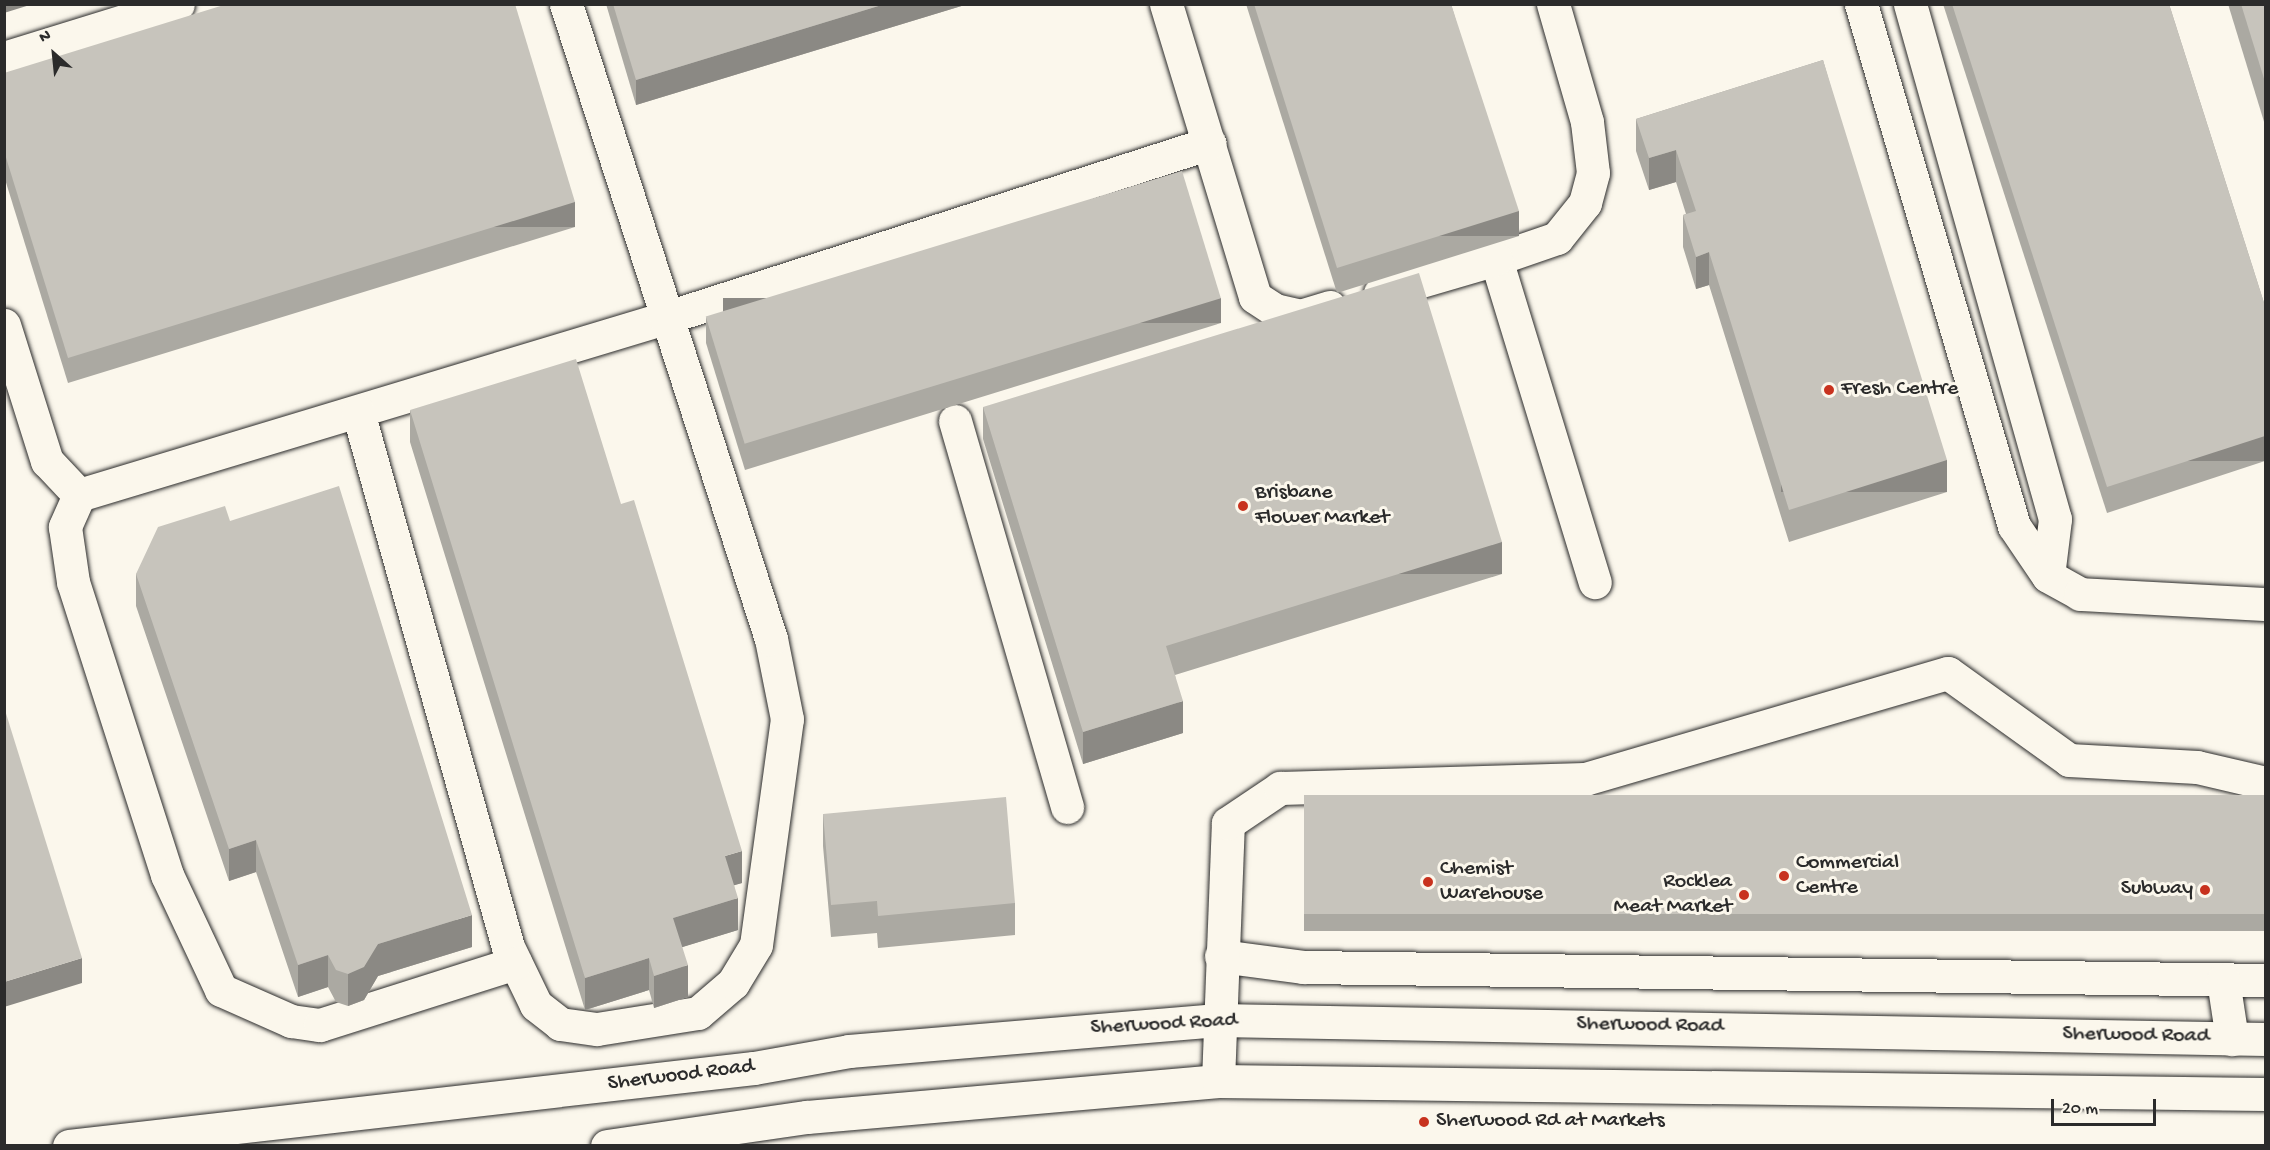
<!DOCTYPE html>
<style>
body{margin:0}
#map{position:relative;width:2270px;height:1150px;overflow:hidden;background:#fbf7ec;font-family:"Gochi Hand",sans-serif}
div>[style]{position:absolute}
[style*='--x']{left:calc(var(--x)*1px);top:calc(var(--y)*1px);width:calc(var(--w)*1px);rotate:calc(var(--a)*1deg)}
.roads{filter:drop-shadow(0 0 2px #2b2b2b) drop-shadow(0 0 2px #2b2b2b)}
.minor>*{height:33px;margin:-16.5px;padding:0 16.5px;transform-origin:16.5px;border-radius:16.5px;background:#fbf7ec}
.major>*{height:33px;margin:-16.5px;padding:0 16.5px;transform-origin:16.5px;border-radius:16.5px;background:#fbf7ec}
.wall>*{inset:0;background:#aba9a2;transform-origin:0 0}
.shaded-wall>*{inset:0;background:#8b8984;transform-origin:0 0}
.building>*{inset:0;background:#c7c4bc;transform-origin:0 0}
.dots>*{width:16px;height:16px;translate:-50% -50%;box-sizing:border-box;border:3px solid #fbf7ec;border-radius:50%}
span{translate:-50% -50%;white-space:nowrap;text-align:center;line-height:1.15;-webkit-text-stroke:6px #fbf7ec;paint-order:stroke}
.poi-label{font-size:22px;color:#2b2b2b}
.left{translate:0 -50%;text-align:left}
.right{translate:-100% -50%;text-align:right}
.street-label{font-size:22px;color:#2b2b2b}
.frame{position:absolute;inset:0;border:6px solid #2b2b2b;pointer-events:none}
.north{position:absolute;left:24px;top:24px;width:60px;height:60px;-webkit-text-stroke:4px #fbf7ec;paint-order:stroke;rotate:333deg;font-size:16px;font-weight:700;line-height:24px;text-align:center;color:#2b2b2b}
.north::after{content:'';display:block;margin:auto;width:21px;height:27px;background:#2b2b2b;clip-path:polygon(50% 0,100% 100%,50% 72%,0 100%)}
.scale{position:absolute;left:2051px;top:1099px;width:105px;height:27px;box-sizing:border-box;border:3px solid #2b2b2b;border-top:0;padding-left:8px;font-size:18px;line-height:21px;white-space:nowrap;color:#2b2b2b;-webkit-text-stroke:4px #fbf7ec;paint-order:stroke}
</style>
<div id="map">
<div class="roads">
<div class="minor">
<i style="--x:1166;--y:4;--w:306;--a:73.1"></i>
<i style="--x:1255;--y:297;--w:24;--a:33"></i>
<i style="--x:1275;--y:310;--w:26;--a:13"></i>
<i style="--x:1300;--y:316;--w:31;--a:-17"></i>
<i style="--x:1553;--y:4;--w:123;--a:73.9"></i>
<i style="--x:1587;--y:122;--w:51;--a:83.3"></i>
<i style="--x:1593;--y:173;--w:31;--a:105"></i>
<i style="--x:1585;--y:203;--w:45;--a:128.7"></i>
<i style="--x:1557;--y:238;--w:65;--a:161"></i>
<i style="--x:1496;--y:259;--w:338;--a:73"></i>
<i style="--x:1861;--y:4;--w:544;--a:73.66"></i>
<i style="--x:2014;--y:526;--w:60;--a:55.8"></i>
<i style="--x:2048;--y:576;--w:37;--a:29"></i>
<i style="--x:2080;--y:594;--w:186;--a:3.1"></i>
<i style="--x:1910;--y:4;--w:535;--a:74.28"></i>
<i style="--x:2055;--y:519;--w:57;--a:97"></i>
<i style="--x:4;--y:58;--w:182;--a:-17.2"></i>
<i style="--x:1380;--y:293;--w:121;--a:-16.3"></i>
<i style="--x:4;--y:325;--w:143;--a:72.5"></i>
<i style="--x:47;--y:461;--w:47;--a:46.7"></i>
<i style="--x:79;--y:495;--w:612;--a:-16.81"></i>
<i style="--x:665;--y:318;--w:572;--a:-17.8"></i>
<i style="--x:358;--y:412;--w:556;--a:74.34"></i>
<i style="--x:508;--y:947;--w:64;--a:64.2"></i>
<i style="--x:536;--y:1005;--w:31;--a:38"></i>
<i style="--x:560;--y:1024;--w:37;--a:8"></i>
<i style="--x:597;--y:1029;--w:102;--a:-9"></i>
<i style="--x:698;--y:1013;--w:46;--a:-40.6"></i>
<i style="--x:733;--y:983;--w:44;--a:-58.8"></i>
<i style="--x:756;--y:945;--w:228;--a:-82.2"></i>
<i style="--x:787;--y:719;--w:82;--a:-101.3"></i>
<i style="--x:771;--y:639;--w:667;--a:-107.89"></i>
<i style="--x:955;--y:421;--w:402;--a:73.8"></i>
<i style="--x:79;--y:495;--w:35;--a:114"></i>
<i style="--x:65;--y:527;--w:56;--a:81.7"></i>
<i style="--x:73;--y:582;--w:308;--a:72.2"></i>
<i style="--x:167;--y:875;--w:127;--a:64.8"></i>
<i style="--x:221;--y:990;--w:77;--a:23.9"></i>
<i style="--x:291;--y:1021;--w:29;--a:8"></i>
<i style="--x:320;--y:1025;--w:205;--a:-17.6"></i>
<i style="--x:1221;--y:956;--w:83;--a:7.6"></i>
<i style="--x:1303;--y:967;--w:963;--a:0.77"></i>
<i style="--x:2223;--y:980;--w:60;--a:81.3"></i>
<i style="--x:1218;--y:1081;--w:258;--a:-87.8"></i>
<i style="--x:1228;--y:823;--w:63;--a:-33.9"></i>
<i style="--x:1280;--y:788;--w:305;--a:-1.7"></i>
<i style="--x:1585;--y:779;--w:378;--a:-16.3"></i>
<i style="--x:1948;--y:673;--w:149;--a:35.7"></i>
<i style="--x:2069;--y:760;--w:128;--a:3.1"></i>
<i style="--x:2197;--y:767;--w:71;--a:13.1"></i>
</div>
<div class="major">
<i style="--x:69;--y:1146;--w:689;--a:-6.5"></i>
<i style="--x:754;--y:1068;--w:97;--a:-10.1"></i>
<i style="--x:849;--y:1051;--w:370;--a:-4.8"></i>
<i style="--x:1218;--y:1020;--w:1048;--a:1.04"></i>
<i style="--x:607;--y:1146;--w:202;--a:-8.3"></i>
<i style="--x:807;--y:1117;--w:413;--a:-5"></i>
<i style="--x:1218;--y:1081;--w:1048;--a:0.71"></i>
</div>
</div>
<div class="wall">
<i style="clip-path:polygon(606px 4px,968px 4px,636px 105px)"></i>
<i style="clip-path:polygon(1246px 4px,1451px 4px,1519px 236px,1337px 293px)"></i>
<i style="clip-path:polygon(1943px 4px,2169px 4px,2265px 306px,2265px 461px,2107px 513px)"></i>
<i style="clip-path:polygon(2228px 4px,2265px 4px,2265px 125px)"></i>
<i style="clip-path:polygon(1823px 60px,1947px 492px,1789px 542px,1709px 285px,1696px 289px,1683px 247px,1683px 215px,1686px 214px,1676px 182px,1649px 190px,1636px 151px,1636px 119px)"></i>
<i style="clip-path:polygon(4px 73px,575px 227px,68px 383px,4px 176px)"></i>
<i style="clip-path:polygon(706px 318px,1221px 323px,745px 470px,706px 343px)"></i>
<i style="clip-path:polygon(983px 407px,1502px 574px,1175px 675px,1183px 733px,1083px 764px,983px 439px)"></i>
<i style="clip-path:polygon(410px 410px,742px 883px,734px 885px,738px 930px,682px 947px,688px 997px,654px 1008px,649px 990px,585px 1010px,410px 442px)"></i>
<i style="clip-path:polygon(230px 521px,472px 947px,378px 976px,364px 1000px,348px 1006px,336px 1002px,328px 987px,298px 997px,256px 872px,229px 881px,136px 606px,136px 574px)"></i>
<i style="left:1304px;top:795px;width:961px;height:136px"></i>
<i style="clip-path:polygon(823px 814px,1015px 903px,1015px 935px,878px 948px,877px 933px,831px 937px,823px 846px)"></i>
</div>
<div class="shaded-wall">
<i style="clip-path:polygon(4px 4px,33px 4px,4px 13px)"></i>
<i style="clip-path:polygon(885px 4px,968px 4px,636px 105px,636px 80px)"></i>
<i style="clip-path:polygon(1676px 150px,1676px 182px,1649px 190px,1649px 158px)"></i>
<i style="left:575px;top:202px;width:25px;height:530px;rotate:90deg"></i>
<i style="left:1519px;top:211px;width:25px;height:191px;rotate:90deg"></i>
<i style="clip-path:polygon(1709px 252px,1709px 285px,1696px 289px,1696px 257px)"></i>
<i style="left:1221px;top:298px;width:25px;height:498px;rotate:90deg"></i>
<i style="left:2265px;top:436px;width:25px;height:166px;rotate:90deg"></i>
<i style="left:1947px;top:460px;width:32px;height:166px;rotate:90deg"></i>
<i style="left:1502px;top:542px;width:32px;height:352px;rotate:90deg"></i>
<i style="clip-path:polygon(1183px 701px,1183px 733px,1083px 764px,1083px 732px)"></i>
<i style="clip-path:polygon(256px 840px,256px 872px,229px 881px,229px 849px)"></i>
<i style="clip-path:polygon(742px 851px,742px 883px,725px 888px,725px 856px)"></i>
<i style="clip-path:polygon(738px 898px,738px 930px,673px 950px,673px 918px)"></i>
<i style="clip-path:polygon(472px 915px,472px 947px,378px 976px,364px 1000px,348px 1006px,348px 974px,378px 944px)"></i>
<i style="clip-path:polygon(328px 955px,328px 987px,298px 997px,298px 965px)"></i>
<i style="clip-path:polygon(82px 958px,82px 983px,4px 1007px,4px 982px)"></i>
<i style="clip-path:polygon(649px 958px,649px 990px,585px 1010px,585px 978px)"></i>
<i style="clip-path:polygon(688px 965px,688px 997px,654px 1008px,654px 976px)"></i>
</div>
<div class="building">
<i style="clip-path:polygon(227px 4px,515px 4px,575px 202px,68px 358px,4px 151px,4px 73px)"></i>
<i style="clip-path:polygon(613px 4px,885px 4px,636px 80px)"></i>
<i style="clip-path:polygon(1254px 4px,1451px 4px,1519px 211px,1337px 268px)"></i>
<i style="clip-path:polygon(1952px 4px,2169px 4px,2265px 306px,2265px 436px,2107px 487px)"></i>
<i style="clip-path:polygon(2241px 4px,2265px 4px,2265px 82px)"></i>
<i style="clip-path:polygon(1823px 60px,1947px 460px,1789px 510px,1709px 252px,1696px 257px,1683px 215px,1696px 211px,1676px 150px,1649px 158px,1636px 119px)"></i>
<i style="left:1182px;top:171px;width:133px;height:498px;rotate:73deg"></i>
<i style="clip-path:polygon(1419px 273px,1502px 542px,1166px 646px,1183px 701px,1083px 732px,983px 407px)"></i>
<i style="clip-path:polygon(576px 359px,621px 504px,634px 500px,742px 851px,725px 856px,738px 898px,673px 918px,688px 965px,654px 976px,649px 958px,585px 978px,410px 410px)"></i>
<i style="clip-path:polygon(339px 486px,472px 915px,378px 944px,364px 967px,348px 974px,336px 970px,328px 955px,298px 965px,256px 840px,229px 849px,136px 574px,158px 527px,225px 506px,230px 521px)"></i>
<i style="clip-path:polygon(4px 707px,82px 958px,4px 982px)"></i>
<i style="left:1304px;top:795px;width:961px;height:119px"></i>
<i style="clip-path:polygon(1006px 797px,1015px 903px,878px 916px,877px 901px,831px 905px,823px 814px)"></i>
</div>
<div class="dots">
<i style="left:1829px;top:390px;background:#c8321e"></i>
<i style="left:1243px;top:506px;background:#c8321e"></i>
<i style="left:1784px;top:876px;background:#c8321e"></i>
<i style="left:1428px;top:882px;background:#c8321e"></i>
<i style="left:2205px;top:890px;background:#c8321e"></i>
<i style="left:1744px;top:895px;background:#c8321e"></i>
<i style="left:1424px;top:1122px;background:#c8321e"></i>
</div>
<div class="poi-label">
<span class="left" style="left:1841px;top:390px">Fresh Centre</span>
<span class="left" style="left:1255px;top:506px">Brisbane<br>Flower Market</span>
<span class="left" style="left:1796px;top:876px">Commercial<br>Centre</span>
<span class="left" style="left:1440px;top:882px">Chemist<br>Warehouse</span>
<span class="right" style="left:1732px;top:895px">Rocklea<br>Meat Market</span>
<span class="right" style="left:2193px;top:890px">Subway</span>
<span class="left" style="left:1436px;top:1122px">Sherwood Rd at Markets</span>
</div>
<div class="street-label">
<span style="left:1164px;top:1025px;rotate:-3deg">Sherwood Road</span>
<span style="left:1650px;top:1026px;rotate:1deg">Sherwood Road</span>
<span style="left:2136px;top:1036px;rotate:1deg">Sherwood Road</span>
<span style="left:681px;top:1076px;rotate:-7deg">Sherwood Road</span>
</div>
<div class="frame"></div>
<div class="north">N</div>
<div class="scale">20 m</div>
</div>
